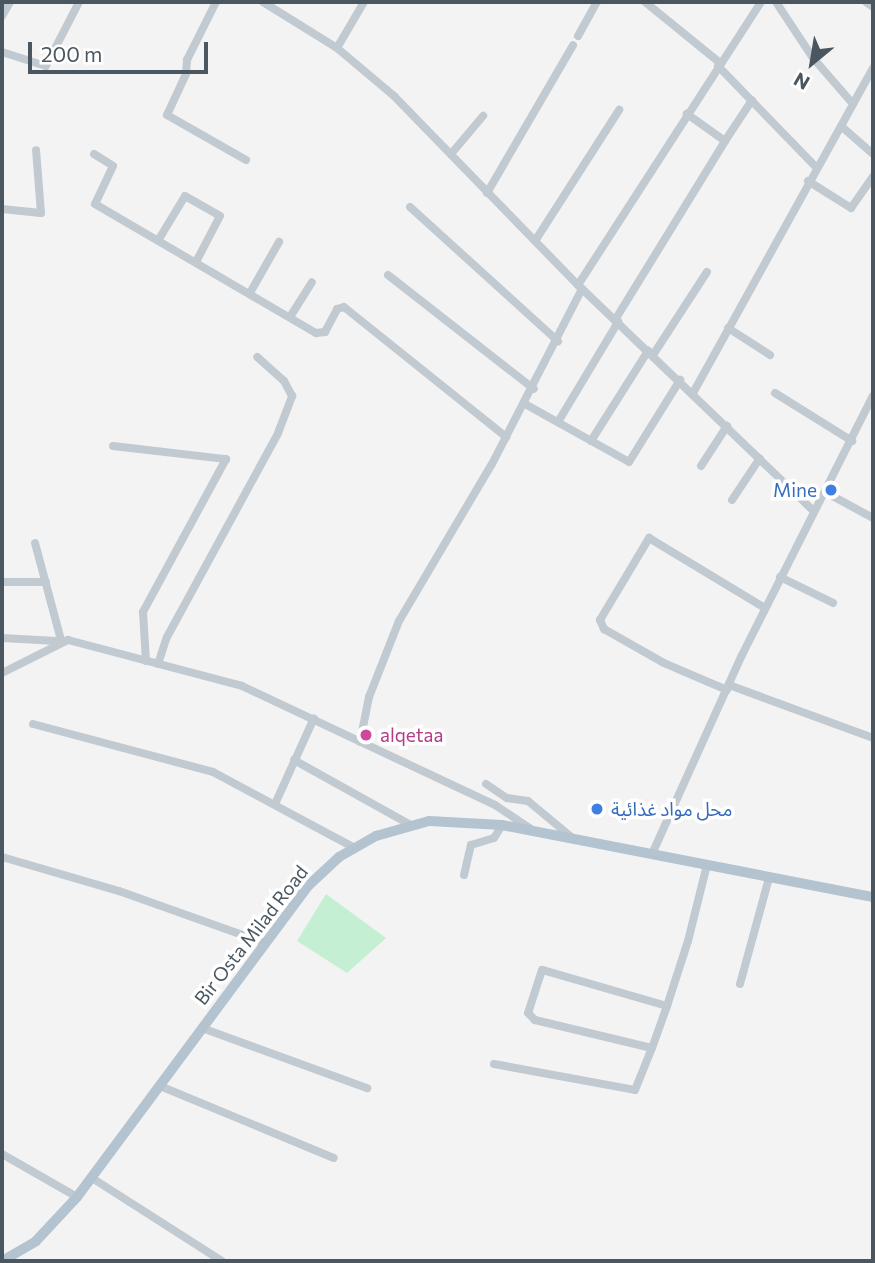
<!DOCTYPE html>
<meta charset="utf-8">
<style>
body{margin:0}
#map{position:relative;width:875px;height:1263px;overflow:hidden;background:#f4f3f3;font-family:Commissioner,"Noto Sans Arabic",sans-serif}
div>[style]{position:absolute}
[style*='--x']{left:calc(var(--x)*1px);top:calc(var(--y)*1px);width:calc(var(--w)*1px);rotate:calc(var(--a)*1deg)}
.green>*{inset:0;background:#c4efd2}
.minor>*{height:8px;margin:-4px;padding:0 4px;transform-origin:4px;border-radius:4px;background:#c1cad1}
.major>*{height:10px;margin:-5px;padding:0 5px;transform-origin:5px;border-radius:5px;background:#b3c3d0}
.dots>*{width:19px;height:19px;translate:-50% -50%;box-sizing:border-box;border:4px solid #fff;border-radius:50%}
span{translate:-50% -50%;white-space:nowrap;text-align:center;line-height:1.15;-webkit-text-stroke:7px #fff;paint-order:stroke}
.shop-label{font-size:19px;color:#366cbe}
.right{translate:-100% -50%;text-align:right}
.left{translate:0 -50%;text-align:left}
.hotel-label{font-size:19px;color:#b23c85}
.street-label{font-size:19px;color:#4a5760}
.frame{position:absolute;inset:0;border:4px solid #4a5760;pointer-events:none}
.north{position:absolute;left:777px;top:28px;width:70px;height:70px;-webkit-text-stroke:5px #fff;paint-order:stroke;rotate:210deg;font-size:19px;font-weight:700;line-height:28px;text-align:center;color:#4a5760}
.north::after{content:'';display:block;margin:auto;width:24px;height:32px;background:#4a5760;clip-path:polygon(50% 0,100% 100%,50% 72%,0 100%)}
.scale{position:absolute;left:28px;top:42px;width:180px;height:32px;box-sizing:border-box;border:4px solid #4a5760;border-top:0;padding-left:9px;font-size:21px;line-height:24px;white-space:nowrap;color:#4a5760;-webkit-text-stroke:5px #fff;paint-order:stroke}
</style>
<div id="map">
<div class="green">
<i style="clip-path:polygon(326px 894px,386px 938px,347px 973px,297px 941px)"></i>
</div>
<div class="minor">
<i style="--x:216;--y:2;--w:65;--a:116.6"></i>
<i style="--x:187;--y:60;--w:14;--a:94"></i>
<i style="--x:186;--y:74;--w:45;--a:114.9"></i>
<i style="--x:167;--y:115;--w:91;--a:29.7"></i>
<i style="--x:263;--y:2;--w:87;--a:31.9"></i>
<i style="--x:337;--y:48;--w:75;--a:40.1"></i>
<i style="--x:394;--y:96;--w:264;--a:45.8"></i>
<i style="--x:578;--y:285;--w:327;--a:43.8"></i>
<i style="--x:645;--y:2;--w:97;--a:39.1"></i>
<i style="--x:866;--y:2;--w:9;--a:36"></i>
<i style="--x:2;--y:16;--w:16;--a:-60"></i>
<i style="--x:578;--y:36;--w:39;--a:-61"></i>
<i style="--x:337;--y:48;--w:53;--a:-59.6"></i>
<i style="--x:2;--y:52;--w:46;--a:17.7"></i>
<i style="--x:46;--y:66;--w:72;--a:-62.7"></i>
<i style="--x:718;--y:66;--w:141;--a:45.9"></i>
<i style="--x:853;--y:104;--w:41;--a:-60.9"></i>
<i style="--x:841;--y:126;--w:43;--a:41.2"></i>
<i style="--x:725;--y:141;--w:49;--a:-56.6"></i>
<i style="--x:94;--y:154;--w:22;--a:32"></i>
<i style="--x:113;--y:166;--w:42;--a:115.3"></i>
<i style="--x:95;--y:204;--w:256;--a:30.3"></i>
<i style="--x:316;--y:333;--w:9;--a:-6"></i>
<i style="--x:325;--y:332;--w:26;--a:-62"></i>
<i style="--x:337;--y:309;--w:7;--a:-16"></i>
<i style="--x:344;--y:307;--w:208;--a:38.7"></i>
<i style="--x:451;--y:154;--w:50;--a:-49.9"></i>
<i style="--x:808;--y:181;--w:51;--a:32.1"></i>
<i style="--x:851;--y:208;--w:39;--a:-55"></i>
<i style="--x:487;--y:193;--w:171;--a:-59.8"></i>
<i style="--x:410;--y:207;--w:200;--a:42.2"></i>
<i style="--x:2;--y:209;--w:39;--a:6"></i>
<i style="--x:41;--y:213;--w:63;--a:-94.5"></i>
<i style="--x:159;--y:239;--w:50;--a:-58.8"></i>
<i style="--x:185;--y:196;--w:40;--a:29.7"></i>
<i style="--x:220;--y:216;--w:52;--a:117.6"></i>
<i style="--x:535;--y:241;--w:156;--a:-57.3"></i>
<i style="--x:388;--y:275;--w:185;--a:38"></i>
<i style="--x:578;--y:285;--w:337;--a:-57.1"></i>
<i style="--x:250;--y:293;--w:59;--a:-60.4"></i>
<i style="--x:290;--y:317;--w:41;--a:-57.8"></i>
<i style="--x:615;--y:320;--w:210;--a:-58.4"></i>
<i style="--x:725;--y:141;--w:47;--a:-144.6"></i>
<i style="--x:728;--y:328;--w:50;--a:32.7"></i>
<i style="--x:653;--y:355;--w:99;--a:-57"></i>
<i style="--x:693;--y:393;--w:330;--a:-61"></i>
<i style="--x:853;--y:104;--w:61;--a:-131"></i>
<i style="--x:813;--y:58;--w:67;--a:-123.5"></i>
<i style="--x:775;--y:393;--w:91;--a:31.9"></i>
<i style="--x:525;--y:404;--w:119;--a:29.1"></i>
<i style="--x:629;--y:462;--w:97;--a:-58.1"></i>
<i style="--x:558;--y:422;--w:117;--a:-59"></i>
<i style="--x:591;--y:441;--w:107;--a:-57.7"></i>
<i style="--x:113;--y:446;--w:114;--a:6.6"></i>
<i style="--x:226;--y:459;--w:174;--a:118.5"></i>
<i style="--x:143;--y:612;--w:49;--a:86.5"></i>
<i style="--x:701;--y:466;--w:48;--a:-57"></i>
<i style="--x:825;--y:492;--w:55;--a:28.4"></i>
<i style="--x:732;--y:500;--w:50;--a:-56.3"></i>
<i style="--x:35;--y:543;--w:100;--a:75"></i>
<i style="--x:780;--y:577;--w:59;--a:26.1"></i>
<i style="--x:2;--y:582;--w:44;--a:0"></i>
<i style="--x:2;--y:638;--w:55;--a:3.1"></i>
<i style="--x:158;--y:664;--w:28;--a:-72"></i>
<i style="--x:167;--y:637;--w:232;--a:-61.4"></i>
<i style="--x:278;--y:433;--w:40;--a:-69"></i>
<i style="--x:292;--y:396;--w:17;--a:-118"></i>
<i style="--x:284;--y:381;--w:36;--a:-138"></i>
<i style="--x:2;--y:673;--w:74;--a:-26.6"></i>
<i style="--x:68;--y:640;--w:180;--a:14.8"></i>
<i style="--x:242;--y:686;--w:280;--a:25.2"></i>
<i style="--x:495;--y:805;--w:43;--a:33.7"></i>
<i style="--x:729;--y:685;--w:153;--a:20.2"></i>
<i style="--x:727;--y:690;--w:69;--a:-156.8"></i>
<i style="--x:664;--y:663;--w:69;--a:-150.5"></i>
<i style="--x:604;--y:629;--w:10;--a:-114"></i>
<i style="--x:600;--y:620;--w:96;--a:-59.1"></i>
<i style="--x:649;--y:538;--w:135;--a:31.1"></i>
<i style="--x:33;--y:724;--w:186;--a:14.9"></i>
<i style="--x:213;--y:772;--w:159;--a:28.2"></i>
<i style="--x:360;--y:742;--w:46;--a:-78.7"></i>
<i style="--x:369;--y:697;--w:82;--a:-68.5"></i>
<i style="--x:399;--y:621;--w:182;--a:-59.4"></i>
<i style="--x:492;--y:464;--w:197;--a:-62.8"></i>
<i style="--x:294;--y:760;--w:132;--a:29.1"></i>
<i style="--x:486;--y:784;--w:25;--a:34"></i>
<i style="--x:507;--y:798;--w:21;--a:8"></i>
<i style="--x:528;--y:801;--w:61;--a:39.7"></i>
<i style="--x:275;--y:804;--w:94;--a:-65.6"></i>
<i style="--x:652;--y:854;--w:218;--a:-65.7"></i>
<i style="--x:742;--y:655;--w:290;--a:-63.2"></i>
<i style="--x:2;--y:857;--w:122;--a:16.2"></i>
<i style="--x:119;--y:891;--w:155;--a:19.6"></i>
<i style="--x:464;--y:875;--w:31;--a:-77"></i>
<i style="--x:471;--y:845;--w:24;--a:-17"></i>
<i style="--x:494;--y:838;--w:15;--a:-58"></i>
<i style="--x:740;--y:984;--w:110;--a:-74.7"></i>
<i style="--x:667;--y:1006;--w:130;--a:-163.9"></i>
<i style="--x:542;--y:970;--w:45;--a:108"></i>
<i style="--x:528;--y:1013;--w:10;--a:45"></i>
<i style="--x:535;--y:1020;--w:120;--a:13.5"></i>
<i style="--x:652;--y:1048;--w:45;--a:-70.3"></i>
<i style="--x:667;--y:1006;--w:68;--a:-72.1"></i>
<i style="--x:688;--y:941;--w:78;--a:-76"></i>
<i style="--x:202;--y:1028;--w:176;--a:20"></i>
<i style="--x:494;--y:1064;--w:143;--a:10.4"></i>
<i style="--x:635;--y:1090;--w:45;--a:-68"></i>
<i style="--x:160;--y:1086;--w:188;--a:22.5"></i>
<i style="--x:2;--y:1154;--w:86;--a:29.8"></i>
<i style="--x:92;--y:1178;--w:154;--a:32.6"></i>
</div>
<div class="major">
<i style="--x:2;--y:1261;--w:39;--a:-30"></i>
<i style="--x:36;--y:1241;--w:60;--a:-47"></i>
<i style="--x:77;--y:1197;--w:389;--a:-53.4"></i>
<i style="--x:309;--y:885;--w:41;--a:-43"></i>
<i style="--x:339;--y:857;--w:43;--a:-29.6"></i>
<i style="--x:376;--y:836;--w:55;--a:-15.8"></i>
<i style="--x:429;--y:821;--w:73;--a:3.1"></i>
<i style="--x:502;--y:825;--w:378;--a:11"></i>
</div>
<div class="dots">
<i style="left:831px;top:490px;background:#3f7fe0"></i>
<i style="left:366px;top:735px;background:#d1479c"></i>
<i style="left:597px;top:809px;background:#3f7fe0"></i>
</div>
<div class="shop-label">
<span class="right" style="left:817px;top:490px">Mine</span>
<span class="left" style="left:611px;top:809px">محل مواد غذائية</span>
</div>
<div class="hotel-label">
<span class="left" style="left:380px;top:735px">alqetaa</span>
</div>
<div class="street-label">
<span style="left:251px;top:935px;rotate:-52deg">Bir Osta Milad Road</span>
</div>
<div class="frame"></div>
<div class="north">N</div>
<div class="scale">200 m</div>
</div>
